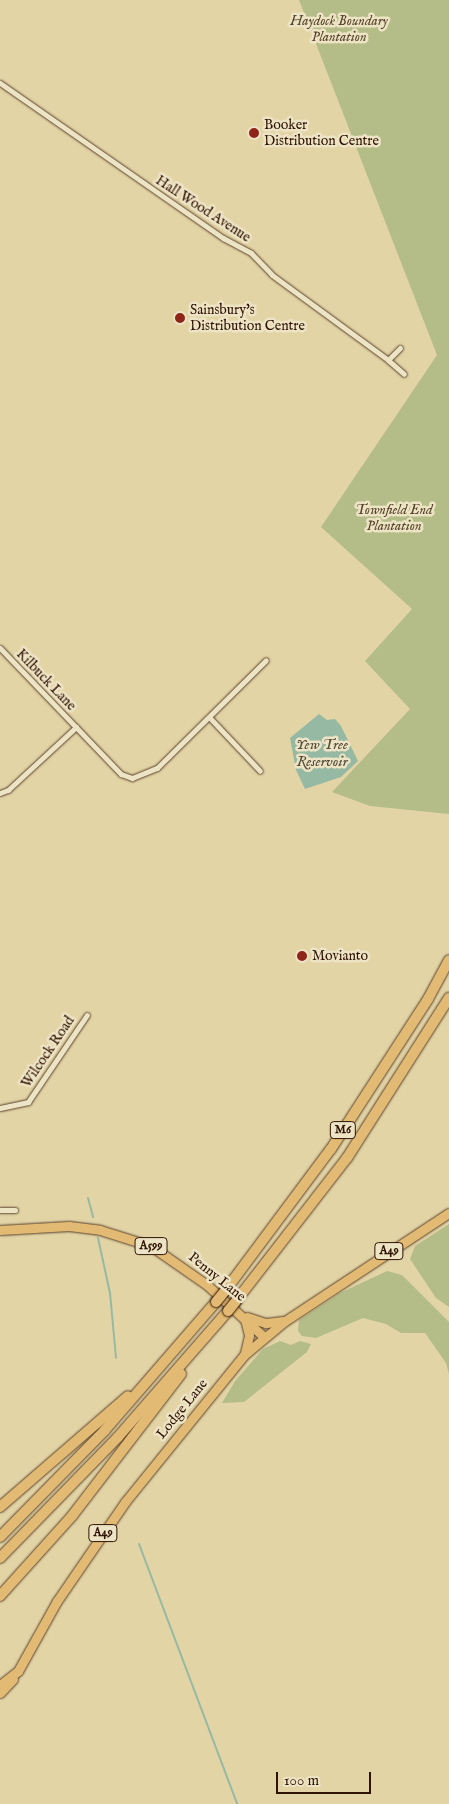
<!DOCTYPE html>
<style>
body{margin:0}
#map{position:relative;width:449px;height:1804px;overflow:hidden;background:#e3d4a6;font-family:"IM FELL English",serif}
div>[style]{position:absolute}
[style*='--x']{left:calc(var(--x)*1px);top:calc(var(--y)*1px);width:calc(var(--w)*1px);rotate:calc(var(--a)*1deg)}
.green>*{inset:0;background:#b4bd87}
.water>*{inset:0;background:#96b9a3}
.stream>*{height:2px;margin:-1px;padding:0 1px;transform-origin:1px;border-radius:1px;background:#96b9a3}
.roads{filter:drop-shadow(0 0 1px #5b422b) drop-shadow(0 0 1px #5b422b)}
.minor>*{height:5px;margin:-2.5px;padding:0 2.5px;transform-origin:2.5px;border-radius:2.5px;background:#ede3c5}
.primary>*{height:9px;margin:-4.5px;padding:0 4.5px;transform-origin:4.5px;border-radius:4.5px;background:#e2ba73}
.motorway>*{height:10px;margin:-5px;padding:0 5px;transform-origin:5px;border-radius:5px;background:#e2ba73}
.bridges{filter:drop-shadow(0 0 1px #2e1202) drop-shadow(0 0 1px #2e1202)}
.motorway-bridge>*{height:10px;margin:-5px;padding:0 5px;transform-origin:5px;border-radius:5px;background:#e2ba73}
.dots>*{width:14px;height:14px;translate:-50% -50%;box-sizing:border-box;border:2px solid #ede3c5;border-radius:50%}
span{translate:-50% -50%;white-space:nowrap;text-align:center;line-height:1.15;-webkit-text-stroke:5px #ede3c5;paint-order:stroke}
.shield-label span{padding:1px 4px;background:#ede3c5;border:1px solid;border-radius:4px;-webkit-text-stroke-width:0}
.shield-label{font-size:12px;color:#2e1202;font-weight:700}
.park-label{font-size:14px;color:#56452a;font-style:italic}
.poi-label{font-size:14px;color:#2e1202}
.left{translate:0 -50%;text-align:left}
.street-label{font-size:14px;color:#2e1202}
.water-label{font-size:15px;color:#524c3a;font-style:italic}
.scale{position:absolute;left:276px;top:1772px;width:95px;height:22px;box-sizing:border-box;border:2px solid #2e1202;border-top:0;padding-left:6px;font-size:15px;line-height:18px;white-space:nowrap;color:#2e1202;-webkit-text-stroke:4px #ede3c5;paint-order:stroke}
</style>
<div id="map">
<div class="green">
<i style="clip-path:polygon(299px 0,449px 0,449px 814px,370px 806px,332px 792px,410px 709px,365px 661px,412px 609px,321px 527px,437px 355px)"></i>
<i style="clip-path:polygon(449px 1224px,449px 1307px,436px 1298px,410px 1259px,415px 1246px)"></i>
<i style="clip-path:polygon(387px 1271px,402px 1275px,449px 1322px,449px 1374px,446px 1363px,425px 1333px,401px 1333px,386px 1324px,363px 1318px,316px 1338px,302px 1336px,298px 1331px,299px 1320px,340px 1293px)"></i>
<i style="clip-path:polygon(280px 1341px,291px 1345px,300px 1341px,311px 1344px,307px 1352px,244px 1402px,222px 1403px,235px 1381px,263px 1349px)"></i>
</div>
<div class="water">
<i style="clip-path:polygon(319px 714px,327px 720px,335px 719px,341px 726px,358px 761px,341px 777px,305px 789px,296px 770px,290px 738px)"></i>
</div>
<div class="stream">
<i style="--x:88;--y:1198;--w:20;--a:75"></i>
<i style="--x:98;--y:1238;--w:56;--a:77.7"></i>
<i style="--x:110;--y:1293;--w:65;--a:84.7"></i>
<i style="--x:139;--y:1544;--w:278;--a:69.3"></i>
</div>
<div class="roads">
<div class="minor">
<i style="--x:0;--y:83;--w:272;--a:34.8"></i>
<i style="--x:223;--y:238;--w:32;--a:28"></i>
<i style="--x:251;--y:253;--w:30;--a:46"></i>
<i style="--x:272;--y:275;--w:144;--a:36.2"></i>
<i style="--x:400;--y:348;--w:17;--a:135"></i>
<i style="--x:388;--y:360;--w:21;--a:41"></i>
<i style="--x:0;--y:648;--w:175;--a:46.2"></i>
<i style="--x:121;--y:774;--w:12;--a:20"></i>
<i style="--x:132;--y:778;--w:27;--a:-22"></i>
<i style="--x:157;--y:768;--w:153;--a:-44.7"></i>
<i style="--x:209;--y:717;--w:74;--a:46.6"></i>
<i style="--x:0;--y:793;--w:9;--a:-21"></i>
<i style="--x:8;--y:790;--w:93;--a:-42.8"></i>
<i style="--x:0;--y:1108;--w:29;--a:-12"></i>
<i style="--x:28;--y:1102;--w:105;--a:-55.9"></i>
<i style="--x:0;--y:1210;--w:15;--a:0"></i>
</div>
<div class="primary">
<i style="--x:0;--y:1230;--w:69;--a:-3.3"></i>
<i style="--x:69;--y:1226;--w:31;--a:7"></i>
<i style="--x:100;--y:1230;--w:53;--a:17.4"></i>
<i style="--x:151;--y:1246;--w:68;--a:34.9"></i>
<i style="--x:207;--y:1285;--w:77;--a:42.4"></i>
<i style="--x:247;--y:1317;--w:20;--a:18"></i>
<i style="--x:266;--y:1323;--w:17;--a:-7"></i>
<i style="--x:245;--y:1353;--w:18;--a:-77"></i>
<i style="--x:249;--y:1335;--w:16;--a:-104"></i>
<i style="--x:0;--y:1685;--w:23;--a:-38"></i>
<i style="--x:18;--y:1671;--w:80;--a:-60.9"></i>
<i style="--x:57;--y:1601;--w:120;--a:-55.5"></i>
<i style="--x:125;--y:1502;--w:189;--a:-51"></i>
<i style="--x:244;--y:1355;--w:53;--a:-39.7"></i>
<i style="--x:285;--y:1321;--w:196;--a:-33.4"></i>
<i style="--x:0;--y:1693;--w:19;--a:-47"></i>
</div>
<div class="motorway">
<i style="--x:225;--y:1291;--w:177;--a:-53.3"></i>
<i style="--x:331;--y:1149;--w:179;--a:-57.1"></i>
<i style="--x:428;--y:999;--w:44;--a:-61.7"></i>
<i style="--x:236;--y:1301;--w:181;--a:-52.2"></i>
<i style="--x:347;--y:1158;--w:190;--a:-57.5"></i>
<i style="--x:0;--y:1507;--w:169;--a:-40.9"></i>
<i style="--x:0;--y:1537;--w:150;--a:-45.5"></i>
<i style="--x:105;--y:1430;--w:169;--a:-49.1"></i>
<i style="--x:0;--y:1558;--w:169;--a:-45.7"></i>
<i style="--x:118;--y:1437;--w:167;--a:-48.9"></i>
<i style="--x:0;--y:1596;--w:108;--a:-48"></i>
<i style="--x:72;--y:1516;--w:179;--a:-52.5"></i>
</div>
</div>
<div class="bridges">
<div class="motorway-bridge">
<i style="--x:216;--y:1302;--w:14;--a:-51"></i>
<i style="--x:228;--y:1311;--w:13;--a:-51"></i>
</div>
</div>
<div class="dots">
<i style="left:254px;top:133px;background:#8f2418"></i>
<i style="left:180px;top:318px;background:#8f2418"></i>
<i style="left:302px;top:956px;background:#8f2418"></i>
</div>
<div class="shield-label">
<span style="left:343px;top:1130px">M6</span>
<span style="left:151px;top:1246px">A599</span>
<span style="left:389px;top:1251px">A49</span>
<span style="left:103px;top:1533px">A49</span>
</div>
<div class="park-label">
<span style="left:339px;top:29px">Haydock Boundary<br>Plantation</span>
<span style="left:394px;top:518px">Townfield End<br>Plantation</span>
</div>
<div class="poi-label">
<span class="left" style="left:264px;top:133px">Booker<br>Distribution Centre</span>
<span class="left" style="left:190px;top:318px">Sainsbury's<br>Distribution Centre</span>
<span class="left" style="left:312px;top:956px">Movianto</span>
</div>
<div class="street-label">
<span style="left:203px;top:209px;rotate:33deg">Hall Wood Avenue</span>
<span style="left:46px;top:680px;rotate:46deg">Kilbuck Lane</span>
<span style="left:48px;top:1052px;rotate:-56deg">Wilcock Road</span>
<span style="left:217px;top:1277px;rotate:39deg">Penny Lane</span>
<span style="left:182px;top:1409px;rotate:-51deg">Lodge Lane</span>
</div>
<div class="water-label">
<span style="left:322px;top:753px">Yew Tree<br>Reservoir</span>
</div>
<div class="scale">100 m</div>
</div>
